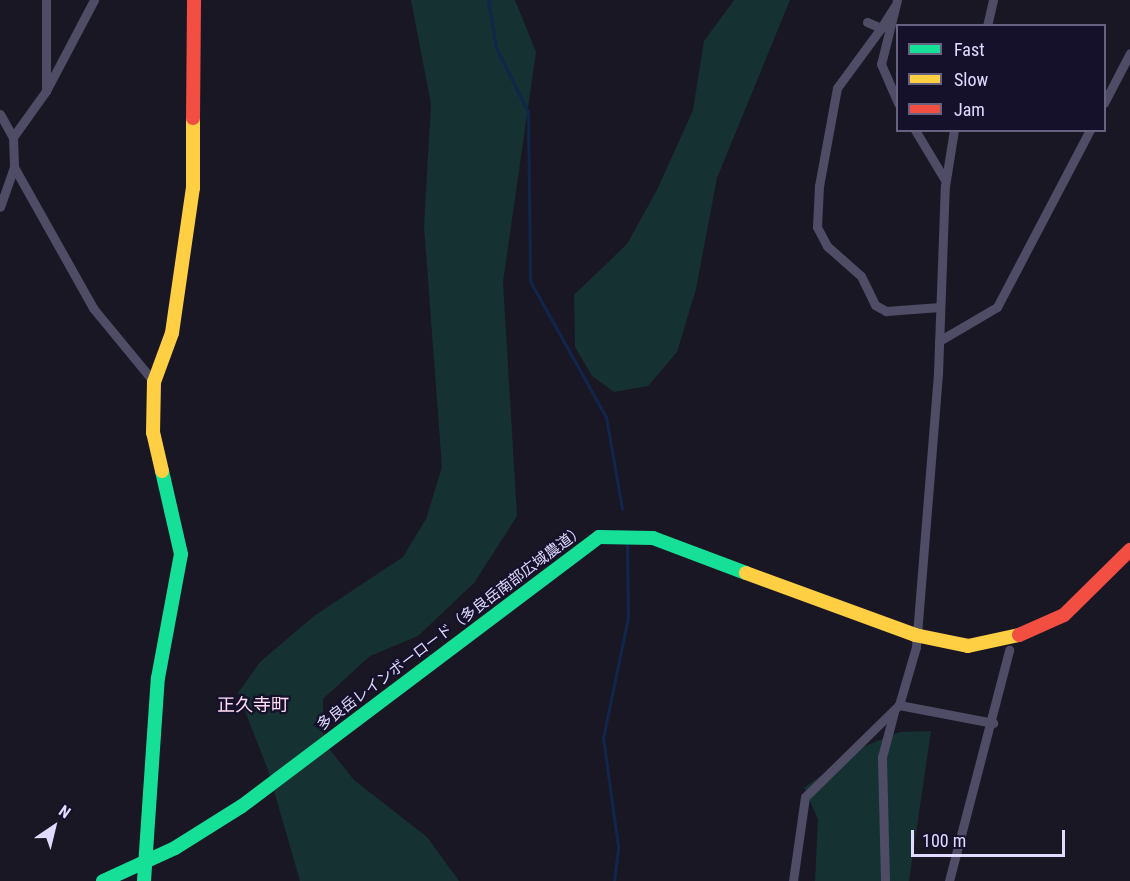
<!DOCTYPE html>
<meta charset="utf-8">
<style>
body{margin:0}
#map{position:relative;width:1130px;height:881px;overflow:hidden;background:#1a1725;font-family:"Roboto Condensed","Noto Sans JP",sans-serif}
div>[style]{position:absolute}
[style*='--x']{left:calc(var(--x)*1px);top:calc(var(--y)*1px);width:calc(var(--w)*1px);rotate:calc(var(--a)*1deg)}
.green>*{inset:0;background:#153132}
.stream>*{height:3px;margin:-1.5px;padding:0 1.5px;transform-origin:1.5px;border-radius:1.5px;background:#11264c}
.street>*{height:9px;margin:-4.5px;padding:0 4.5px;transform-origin:4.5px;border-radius:4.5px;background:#4e4d65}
.fast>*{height:14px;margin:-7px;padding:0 7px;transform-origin:7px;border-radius:7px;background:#16e098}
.slow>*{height:14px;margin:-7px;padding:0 7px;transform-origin:7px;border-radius:7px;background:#ffcf43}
.jam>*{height:14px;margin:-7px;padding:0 7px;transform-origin:7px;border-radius:7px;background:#f24e42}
span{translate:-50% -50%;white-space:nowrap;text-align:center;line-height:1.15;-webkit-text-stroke:4.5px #16112b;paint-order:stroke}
.street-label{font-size:15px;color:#e0dbff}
.quarter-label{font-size:18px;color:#ffddf2}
.legend{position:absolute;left:896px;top:24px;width:210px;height:108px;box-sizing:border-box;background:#16112b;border:2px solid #676280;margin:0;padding:8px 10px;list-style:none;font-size:18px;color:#e0dbff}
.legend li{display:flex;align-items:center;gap:12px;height:30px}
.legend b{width:30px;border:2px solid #676280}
.north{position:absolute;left:24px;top:797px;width:60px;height:60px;-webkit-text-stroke:4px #16112b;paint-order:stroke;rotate:35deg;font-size:16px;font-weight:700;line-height:24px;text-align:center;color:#e0dbff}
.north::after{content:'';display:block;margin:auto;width:21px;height:27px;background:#e0dbff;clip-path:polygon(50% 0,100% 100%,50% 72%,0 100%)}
.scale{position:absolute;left:911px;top:830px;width:154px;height:27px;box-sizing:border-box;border:3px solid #e0dbff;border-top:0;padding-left:8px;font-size:18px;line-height:21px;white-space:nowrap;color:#e0dbff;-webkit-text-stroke:4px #16112b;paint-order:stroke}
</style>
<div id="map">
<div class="green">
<i style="clip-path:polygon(411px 0,515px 0,536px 52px,503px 282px,517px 516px,474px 583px,418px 636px,370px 656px,323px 699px,323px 741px,354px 780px,427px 837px,459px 881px,300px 881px,268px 770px,238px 693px,260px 662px,314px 616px,403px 557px,426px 519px,442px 467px,424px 226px,431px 104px)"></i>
<i style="clip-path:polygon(734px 0,790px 0,717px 178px,696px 289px,677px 352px,648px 386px,614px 392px,592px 376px,575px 347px,574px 295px,627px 244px,657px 190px,693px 110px,704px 41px)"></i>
<i style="clip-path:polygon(931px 731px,909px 881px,815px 881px,818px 819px,804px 788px,860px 748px,900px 732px)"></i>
</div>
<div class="stream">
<i style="--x:488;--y:0;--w:49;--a:80.5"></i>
<i style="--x:496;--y:48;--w:72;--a:63.4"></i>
<i style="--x:528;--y:112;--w:169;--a:89.3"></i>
<i style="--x:530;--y:281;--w:156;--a:60.8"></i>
<i style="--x:606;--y:417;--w:93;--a:80.1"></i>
<i style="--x:614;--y:881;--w:35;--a:-83"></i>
<i style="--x:618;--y:846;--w:109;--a:-97.9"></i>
<i style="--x:603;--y:738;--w:124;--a:-78.3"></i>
<i style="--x:628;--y:617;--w:74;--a:-90.8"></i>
</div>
<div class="street">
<i style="--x:46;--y:0;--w:91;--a:90"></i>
<i style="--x:46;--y:91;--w:103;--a:-62.2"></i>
<i style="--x:897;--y:0;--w:66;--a:104"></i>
<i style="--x:881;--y:64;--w:43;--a:66.4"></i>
<i style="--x:867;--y:22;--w:15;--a:23"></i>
<i style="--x:881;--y:28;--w:25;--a:-58"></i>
<i style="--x:987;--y:26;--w:27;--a:-77"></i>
<i style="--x:881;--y:28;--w:74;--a:126.3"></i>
<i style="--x:837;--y:88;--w:100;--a:100.4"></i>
<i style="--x:819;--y:186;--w:41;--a:92.8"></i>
<i style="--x:817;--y:227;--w:21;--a:62"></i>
<i style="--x:827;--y:246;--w:45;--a:41.4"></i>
<i style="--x:861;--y:276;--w:32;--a:64"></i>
<i style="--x:875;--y:305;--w:13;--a:29"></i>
<i style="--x:886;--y:311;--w:54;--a:-4.2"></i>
<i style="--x:1104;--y:103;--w:56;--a:-62.5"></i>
<i style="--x:0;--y:114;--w:26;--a:61"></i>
<i style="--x:13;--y:137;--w:30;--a:88"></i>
<i style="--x:14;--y:167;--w:42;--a:109.3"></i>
<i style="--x:915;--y:130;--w:58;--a:59"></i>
<i style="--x:13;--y:137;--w:57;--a:-54.3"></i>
<i style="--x:14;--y:167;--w:162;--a:60.7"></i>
<i style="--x:93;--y:308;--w:96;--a:50.5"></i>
<i style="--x:939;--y:341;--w:67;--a:-30.4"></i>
<i style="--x:997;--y:307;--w:200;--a:-62.3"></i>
<i style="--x:899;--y:705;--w:96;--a:10.8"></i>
<i style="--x:793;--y:881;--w:85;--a:-81.9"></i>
<i style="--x:805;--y:797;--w:132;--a:-44.4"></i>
<i style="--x:899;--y:705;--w:60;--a:-73.7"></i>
<i style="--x:916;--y:647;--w:275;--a:-85.4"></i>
<i style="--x:938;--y:373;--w:187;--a:-87.9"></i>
<i style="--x:945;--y:186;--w:57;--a:-80.9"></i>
<i style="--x:885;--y:881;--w:124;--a:-91.4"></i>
<i style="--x:882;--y:757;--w:47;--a:-75.1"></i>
<i style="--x:949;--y:881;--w:239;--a:-75.4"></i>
</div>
<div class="fast">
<i style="--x:103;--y:881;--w:79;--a:-24.6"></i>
<i style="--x:175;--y:848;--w:79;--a:-32.1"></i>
<i style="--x:242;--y:806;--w:447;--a:-37"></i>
<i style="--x:599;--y:537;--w:54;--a:1.1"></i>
<i style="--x:653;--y:538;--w:99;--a:20.6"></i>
<i style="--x:144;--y:881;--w:203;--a:-86.1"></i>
<i style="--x:158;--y:678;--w:126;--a:-79.5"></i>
<i style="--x:181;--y:554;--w:85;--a:-102.9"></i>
</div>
<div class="slow">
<i style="--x:162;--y:471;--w:39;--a:-103"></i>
<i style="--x:153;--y:433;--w:51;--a:-88.9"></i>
<i style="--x:154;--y:382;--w:52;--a:-69.8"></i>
<i style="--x:172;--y:333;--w:147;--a:-81.8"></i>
<i style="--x:193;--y:188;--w:70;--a:-90"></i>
<i style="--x:746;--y:573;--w:180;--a:20.1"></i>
<i style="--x:915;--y:635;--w:54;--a:11.7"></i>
<i style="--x:968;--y:646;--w:52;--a:-12.2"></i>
</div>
<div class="jam">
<i style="--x:193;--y:118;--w:118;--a:-89.5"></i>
<i style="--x:1019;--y:635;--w:49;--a:-24"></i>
<i style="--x:1064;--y:615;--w:93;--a:-44.6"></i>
</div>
<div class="street-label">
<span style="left:451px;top:628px;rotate:-37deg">多良岳レインボーロード（多良岳南部広域農道）</span>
</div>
<div class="quarter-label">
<span style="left:253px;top:705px">正久寺町</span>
</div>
<ul class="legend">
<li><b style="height:8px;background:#16e098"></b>Fast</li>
<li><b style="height:8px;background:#ffcf43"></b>Slow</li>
<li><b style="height:8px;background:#f24e42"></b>Jam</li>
</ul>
<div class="north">N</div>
<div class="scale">100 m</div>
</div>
